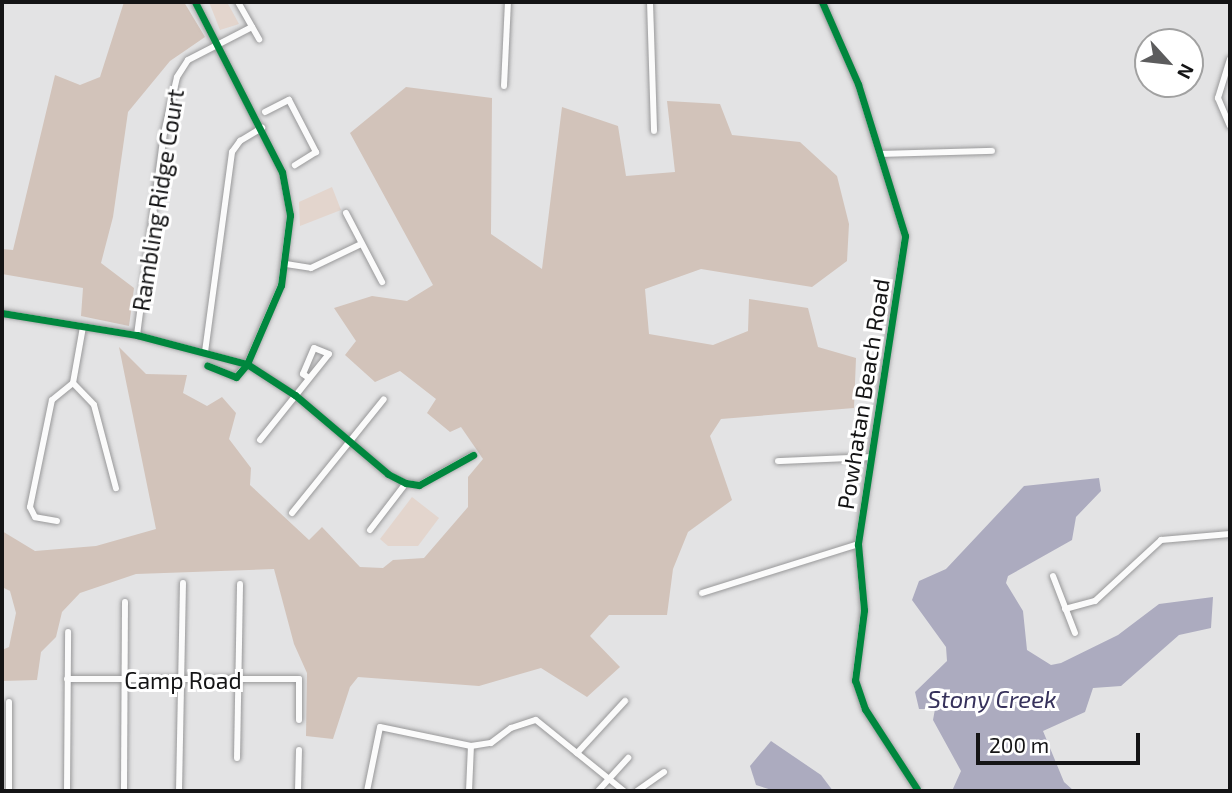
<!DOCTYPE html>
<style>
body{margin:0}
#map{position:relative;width:1232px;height:793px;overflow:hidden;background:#e3e3e4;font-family:"Exo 2",sans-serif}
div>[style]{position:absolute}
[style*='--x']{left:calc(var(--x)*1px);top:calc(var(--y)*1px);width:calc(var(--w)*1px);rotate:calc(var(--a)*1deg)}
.green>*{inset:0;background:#e3d5cd}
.forest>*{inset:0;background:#d2c3ba}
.water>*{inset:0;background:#acabbf}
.roads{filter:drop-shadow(0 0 2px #989899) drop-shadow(0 0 2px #989899)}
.minor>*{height:6px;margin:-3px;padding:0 3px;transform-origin:3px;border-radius:3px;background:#fbfbfb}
.cycleway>*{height:7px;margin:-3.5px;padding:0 3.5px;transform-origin:3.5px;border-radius:3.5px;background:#00873e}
span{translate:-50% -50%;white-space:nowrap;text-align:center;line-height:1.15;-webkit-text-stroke:6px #fff;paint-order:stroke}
.street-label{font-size:23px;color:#141415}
.water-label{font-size:24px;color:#36315b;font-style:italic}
.frame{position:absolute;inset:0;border:4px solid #141415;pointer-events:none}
.north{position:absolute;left:1134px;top:28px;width:70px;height:70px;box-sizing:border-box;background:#fff;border:2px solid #a1a1a1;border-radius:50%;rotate:117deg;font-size:19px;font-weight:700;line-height:28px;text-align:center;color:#141415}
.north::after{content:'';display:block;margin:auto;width:24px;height:32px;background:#5c5c5d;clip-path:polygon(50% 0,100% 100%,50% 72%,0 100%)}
.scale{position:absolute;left:976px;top:733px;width:164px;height:32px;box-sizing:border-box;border:4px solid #141415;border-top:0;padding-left:9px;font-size:21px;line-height:24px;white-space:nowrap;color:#141415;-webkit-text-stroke:5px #fff;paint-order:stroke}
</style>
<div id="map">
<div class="green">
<i style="clip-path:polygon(209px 2px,227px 2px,239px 24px,220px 30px)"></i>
<i style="clip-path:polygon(332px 187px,341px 210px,300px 226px,299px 202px)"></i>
<i style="clip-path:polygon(412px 497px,439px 518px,418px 546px,388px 546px,380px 539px)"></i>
</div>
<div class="forest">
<i style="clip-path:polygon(124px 2px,184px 2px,205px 37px,170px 61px,128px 112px,113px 217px,101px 263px,134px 288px,129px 326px,81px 316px,83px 288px,2px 274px,2px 249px,13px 250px,55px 75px,80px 85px,100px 77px)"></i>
<i style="clip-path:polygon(406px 87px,492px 98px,491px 234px,542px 269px,562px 107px,618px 126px,626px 176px,675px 172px,667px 101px,720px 104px,732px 135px,800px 142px,837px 176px,849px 224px,847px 261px,812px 287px,701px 269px,645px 289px,649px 334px,713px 345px,748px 331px,749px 299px,808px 308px,818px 347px,856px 358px,854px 408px,721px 419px,710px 436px,732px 500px,688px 532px,673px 569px,667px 615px,609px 615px,590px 636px,620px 667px,587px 697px,541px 668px,479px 686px,358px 677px,350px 687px,333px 739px,306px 736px,307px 673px,294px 644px,274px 569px,136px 574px,80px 593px,62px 612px,56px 637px,41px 652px,37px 680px,2px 681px,2px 650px,9px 647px,16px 613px,10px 591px,2px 587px,2px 531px,35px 551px,96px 546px,156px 529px,119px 347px,146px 374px,187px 375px,183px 393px,207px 406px,222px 397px,236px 413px,229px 439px,251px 468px,250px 485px,309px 540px,322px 527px,360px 567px,383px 568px,393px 560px,424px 558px,468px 507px,468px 477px,483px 459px,461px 427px,450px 432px,427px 413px,436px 399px,400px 371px,375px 382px,345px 355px,356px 341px,334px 308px,372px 296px,407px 301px,433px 285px,350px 133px)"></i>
</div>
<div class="water">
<i style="clip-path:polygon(1099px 478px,1101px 491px,1076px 517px,1072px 540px,1008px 576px,1006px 583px,1023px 611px,1027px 650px,1051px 665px,1061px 663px,1118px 635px,1159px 604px,1213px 597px,1211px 628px,1179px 635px,1121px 686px,1093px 688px,1085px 712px,1043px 731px,1064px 782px,1074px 791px,952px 791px,961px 771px,933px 720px,935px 709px,919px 709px,915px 692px,947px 661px,946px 647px,912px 600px,919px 581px,946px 569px,1024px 486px)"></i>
<i style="clip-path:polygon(771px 741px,821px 775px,833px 791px,775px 791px,756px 785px,750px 766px)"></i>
</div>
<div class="roads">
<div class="minor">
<i style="--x:195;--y:2;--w:191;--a:62.9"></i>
<i style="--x:282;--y:172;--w:44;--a:79.5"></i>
<i style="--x:290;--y:215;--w:71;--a:97.3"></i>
<i style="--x:281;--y:285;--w:86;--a:113.3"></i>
<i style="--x:247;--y:364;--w:17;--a:130"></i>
<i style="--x:236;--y:377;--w:31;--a:-158"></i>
<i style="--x:238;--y:2;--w:43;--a:60.4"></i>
<i style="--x:650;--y:2;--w:129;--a:88.2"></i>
<i style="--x:822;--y:2;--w:90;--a:66.3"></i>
<i style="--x:858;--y:84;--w:159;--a:72.8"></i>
<i style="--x:905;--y:236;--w:312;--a:98.7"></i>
<i style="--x:858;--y:544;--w:66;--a:84.8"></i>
<i style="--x:864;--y:610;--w:71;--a:97.3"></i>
<i style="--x:855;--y:680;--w:31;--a:71"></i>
<i style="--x:865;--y:709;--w:95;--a:57"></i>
<i style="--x:1230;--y:59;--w:41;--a:107.1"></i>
<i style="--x:1218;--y:98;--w:30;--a:67"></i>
<i style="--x:504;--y:86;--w:84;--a:-87.3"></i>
<i style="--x:265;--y:112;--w:27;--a:-27"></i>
<i style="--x:289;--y:100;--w:59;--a:62.6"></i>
<i style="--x:316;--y:152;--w:25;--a:148"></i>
<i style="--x:882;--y:154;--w:110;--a:-1.6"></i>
<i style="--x:346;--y:213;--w:78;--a:62.4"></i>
<i style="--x:286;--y:264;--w:25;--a:9"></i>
<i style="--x:311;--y:268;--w:55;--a:-25.6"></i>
<i style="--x:2;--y:313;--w:137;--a:9.3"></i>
<i style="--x:137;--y:335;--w:114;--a:14.8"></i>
<i style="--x:247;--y:364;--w:57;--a:32.9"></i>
<i style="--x:295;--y:395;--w:122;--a:40.3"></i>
<i style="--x:388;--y:474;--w:20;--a:27"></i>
<i style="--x:406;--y:483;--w:13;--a:9"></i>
<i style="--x:419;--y:485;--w:62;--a:-29.1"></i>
<i style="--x:137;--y:335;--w:204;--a:-82.4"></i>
<i style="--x:164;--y:133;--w:57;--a:-76.9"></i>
<i style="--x:177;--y:77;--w:20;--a:-57"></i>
<i style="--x:188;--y:60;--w:72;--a:-27.3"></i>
<i style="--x:205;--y:352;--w:202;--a:-82.3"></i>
<i style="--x:232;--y:152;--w:14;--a:-54"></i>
<i style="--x:240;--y:141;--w:26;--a:-31"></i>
<i style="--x:73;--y:383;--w:30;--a:46"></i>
<i style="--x:94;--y:405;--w:86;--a:75.2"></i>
<i style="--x:260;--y:440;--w:110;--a:-51.3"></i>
<i style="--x:329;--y:354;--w:16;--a:-158"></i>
<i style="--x:314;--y:348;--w:28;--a:113"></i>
<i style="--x:303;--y:374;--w:7;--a:34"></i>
<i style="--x:778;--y:461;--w:91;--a:-2.5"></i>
<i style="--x:292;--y:513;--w:146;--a:-51.1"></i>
<i style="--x:57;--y:521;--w:22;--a:-170"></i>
<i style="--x:35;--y:517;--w:11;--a:-117"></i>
<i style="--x:30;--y:507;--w:109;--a:-78.4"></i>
<i style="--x:52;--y:400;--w:27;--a:-39"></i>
<i style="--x:73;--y:383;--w:57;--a:-79.9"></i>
<i style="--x:370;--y:530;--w:59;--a:-52.5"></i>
<i style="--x:1053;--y:576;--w:61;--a:68.9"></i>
<i style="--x:702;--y:593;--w:164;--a:-17.4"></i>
<i style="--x:1065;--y:609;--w:31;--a:-15"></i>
<i style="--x:1095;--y:601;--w:90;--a:-42.7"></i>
<i style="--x:1161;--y:540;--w:69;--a:-5"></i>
<i style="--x:67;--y:679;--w:232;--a:0"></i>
<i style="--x:299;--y:679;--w:41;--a:90"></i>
<i style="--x:577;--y:753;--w:71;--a:-47.3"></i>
<i style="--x:237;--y:758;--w:174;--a:-89"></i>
<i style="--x:9;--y:791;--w:89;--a:-90"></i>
<i style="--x:67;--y:791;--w:159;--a:-89.6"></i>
<i style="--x:124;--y:791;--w:189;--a:-89.7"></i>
<i style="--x:179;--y:791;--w:208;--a:-88.9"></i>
<i style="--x:298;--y:791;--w:41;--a:-88.6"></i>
<i style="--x:367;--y:791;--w:65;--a:-78.5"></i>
<i style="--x:380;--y:727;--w:93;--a:11.8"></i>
<i style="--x:471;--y:746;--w:20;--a:-9"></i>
<i style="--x:491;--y:743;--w:25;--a:-37"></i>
<i style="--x:511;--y:728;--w:26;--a:-18"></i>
<i style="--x:536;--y:720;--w:113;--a:38.9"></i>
<i style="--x:469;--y:791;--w:45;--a:-87.5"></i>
<i style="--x:598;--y:791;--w:45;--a:-47.7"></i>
<i style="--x:637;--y:791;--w:33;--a:-35"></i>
</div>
</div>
<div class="cycleway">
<i style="--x:195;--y:2;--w:191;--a:62.9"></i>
<i style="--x:282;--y:172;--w:44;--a:79.5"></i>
<i style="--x:290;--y:215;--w:71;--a:97.3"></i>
<i style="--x:281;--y:285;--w:86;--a:113.3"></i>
<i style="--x:247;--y:364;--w:17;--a:130"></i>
<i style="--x:236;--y:377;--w:31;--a:-158"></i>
<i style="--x:822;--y:2;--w:90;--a:66.3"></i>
<i style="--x:858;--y:84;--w:159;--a:72.8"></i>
<i style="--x:905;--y:236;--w:312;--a:98.7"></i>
<i style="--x:858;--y:544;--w:66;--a:84.8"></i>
<i style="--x:864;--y:610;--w:71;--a:97.3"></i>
<i style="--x:855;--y:680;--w:31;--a:71"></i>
<i style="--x:865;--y:709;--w:95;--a:57"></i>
<i style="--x:2;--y:313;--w:137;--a:9.3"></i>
<i style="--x:137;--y:335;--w:114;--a:14.8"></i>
<i style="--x:247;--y:364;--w:57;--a:32.9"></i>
<i style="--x:295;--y:395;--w:122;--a:40.3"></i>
<i style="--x:388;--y:474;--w:20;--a:27"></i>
<i style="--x:406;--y:483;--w:13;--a:9"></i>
<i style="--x:419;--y:485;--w:62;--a:-29.1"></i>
</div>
<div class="street-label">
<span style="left:158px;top:200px;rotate:-81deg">Rambling Ridge Court</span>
<span style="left:863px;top:394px;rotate:-81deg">Powhatan Beach Road</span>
<span style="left:183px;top:680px">Camp Road</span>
</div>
<div class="water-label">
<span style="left:992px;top:699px">Stony Creek</span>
</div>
<div class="frame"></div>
<div class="north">N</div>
<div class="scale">200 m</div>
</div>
